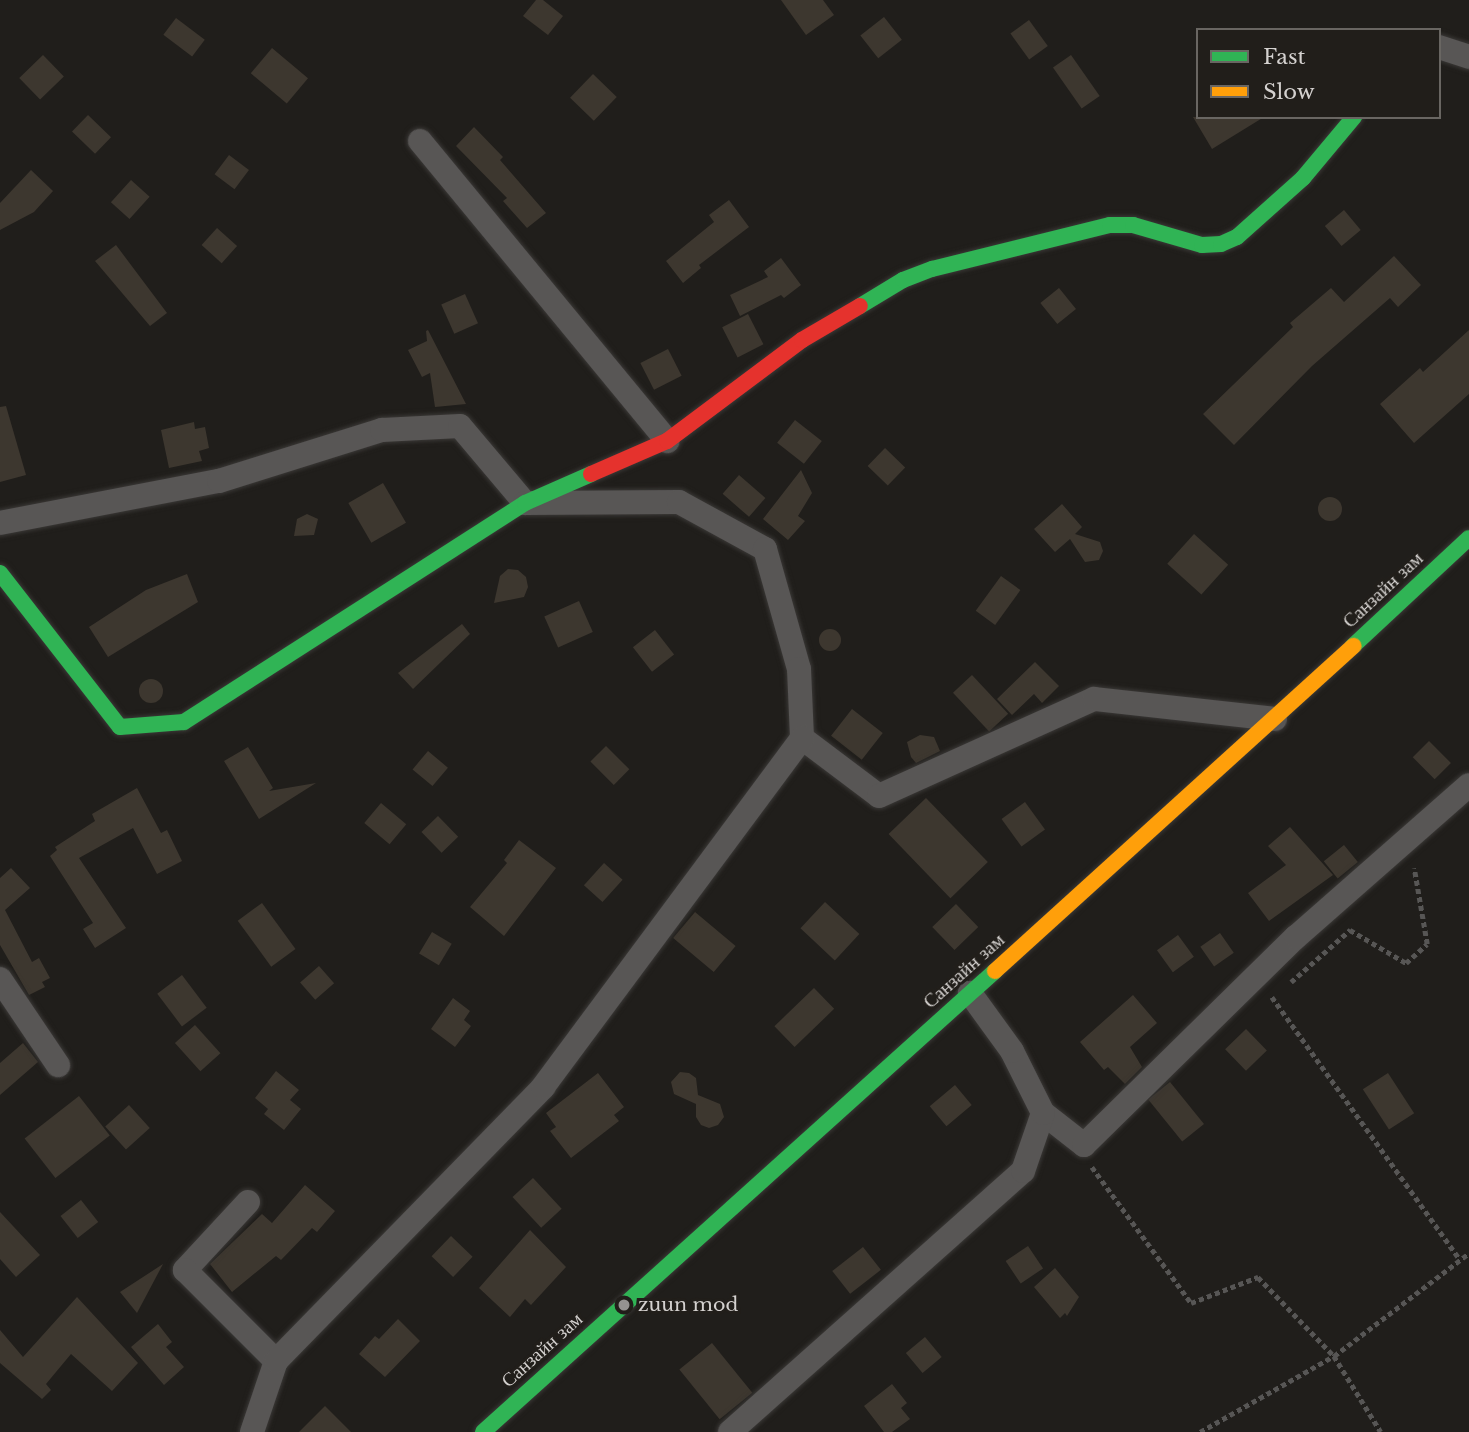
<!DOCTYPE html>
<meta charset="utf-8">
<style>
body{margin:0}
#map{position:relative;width:1469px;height:1432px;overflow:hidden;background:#201e1b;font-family:"Libre Baskerville",serif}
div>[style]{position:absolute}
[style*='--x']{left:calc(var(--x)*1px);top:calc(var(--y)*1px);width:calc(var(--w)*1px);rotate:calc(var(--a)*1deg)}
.building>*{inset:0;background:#3d372f;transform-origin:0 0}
.round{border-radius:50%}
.path>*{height:4.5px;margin-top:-2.25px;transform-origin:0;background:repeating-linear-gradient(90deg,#575655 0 5px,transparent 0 8.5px)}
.roads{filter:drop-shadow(0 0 2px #3a3836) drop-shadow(0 0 2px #3a3836)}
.street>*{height:24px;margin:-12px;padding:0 12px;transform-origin:12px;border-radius:12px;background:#585655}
.fast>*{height:16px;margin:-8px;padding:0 8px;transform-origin:8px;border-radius:8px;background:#30b455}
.slow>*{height:16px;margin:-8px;padding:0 8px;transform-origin:8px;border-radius:8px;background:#ff9f0a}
.jam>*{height:16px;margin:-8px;padding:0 8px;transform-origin:8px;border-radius:8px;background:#e5322d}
.dots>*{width:19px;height:19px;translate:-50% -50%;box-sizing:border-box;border:4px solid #211e1a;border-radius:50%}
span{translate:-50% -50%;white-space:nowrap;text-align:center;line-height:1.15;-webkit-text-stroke:6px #211e1a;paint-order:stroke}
.street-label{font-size:19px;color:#d4d1cf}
.poi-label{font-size:19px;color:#d4d1cf}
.left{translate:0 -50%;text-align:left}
.legend{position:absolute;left:1196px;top:28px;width:245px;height:91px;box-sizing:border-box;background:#211e1a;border:2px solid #696662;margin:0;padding:9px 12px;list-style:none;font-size:21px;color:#d4d1cf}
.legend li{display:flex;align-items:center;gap:14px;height:35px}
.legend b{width:35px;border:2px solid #696662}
</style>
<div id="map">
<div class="building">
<i style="clip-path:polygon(536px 0,543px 0,563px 16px,548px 35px,523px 16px)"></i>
<i style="clip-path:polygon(781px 0,823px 0,834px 15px,806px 35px)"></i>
<i style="left:884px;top:17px;width:29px;height:30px;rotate:52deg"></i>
<i style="left:176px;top:18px;width:36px;height:21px;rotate:37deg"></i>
<i style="left:1029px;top:20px;width:32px;height:23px;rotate:54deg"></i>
<i style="left:272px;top:48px;width:47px;height:33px;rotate:40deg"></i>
<i style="left:43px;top:55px;width:30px;height:33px;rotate:46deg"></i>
<i style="left:1071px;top:55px;width:50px;height:22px;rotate:55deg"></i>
<i style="left:593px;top:74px;width:33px;height:33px;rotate:44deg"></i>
<i style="left:88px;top:115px;width:32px;height:23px;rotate:44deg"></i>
<i style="clip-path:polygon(1193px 117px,1264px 117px,1212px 149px)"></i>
<i style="clip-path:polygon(474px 127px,503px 157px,500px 160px,546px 213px,527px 228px,503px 201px,507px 198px,456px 146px)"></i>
<i style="left:229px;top:155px;width:25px;height:24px;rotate:37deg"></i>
<i style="clip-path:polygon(31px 170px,53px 191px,34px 212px,0 230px,0 203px)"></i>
<i style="left:131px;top:180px;width:25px;height:30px;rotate:42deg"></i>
<i style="clip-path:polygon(729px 200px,749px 227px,699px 265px,701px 268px,683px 283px,666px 261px,714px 222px,709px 215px)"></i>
<i style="left:1344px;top:210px;width:26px;height:25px;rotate:50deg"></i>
<i style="left:217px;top:228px;width:27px;height:23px;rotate:42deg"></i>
<i style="clip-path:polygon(116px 245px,167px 313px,150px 326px,95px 261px)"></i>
<i style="clip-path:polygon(1394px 256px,1421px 285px,1398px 307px,1390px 298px,1312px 366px,1234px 445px,1203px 414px,1293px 327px,1290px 323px,1331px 288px,1344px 302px)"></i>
<i style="clip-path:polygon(781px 258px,801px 285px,784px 298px,781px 295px,740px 316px,730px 295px,768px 277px,764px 271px)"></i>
<i style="left:1059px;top:288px;width:27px;height:24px;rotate:51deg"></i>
<i style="left:465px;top:294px;width:32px;height:26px;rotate:66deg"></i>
<i style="left:748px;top:314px;width:34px;height:29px;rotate:63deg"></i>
<i style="clip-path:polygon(428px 330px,446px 365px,466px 404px,435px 407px,430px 373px,422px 377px,408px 350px,427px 341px,426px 331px)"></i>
<i style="clip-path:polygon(1469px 330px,1469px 394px,1414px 443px,1380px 404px,1420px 368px,1423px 372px)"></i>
<i style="left:668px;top:349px;width:30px;height:31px;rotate:63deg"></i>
<i style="clip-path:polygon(6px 406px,26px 475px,0 482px,0 407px)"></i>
<i style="left:795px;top:420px;width:34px;height:29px;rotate:38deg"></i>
<i style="clip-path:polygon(194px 422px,195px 429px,205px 427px,209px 448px,199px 451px,202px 461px,169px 468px,161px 430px)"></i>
<i style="left:885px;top:448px;width:28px;height:25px;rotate:44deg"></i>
<i style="clip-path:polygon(801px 470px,812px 493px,798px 516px,805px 521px,788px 540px,763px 519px)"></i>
<i style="left:739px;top:475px;width:35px;height:25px;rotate:41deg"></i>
<i style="left:383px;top:483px;width:46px;height:40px;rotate:60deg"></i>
<i class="round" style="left:1318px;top:497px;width:24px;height:24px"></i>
<i style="clip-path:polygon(1062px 504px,1082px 527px,1075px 534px,1100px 542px,1103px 551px,1099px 560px,1085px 562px,1070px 539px,1055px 552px,1034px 529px)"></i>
<i style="clip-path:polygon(307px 514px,318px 519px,314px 535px,294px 536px,297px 519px)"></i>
<i style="left:1194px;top:534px;width:46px;height:40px;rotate:42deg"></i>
<i style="clip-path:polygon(508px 569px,518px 570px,526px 577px,528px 587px,524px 597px,494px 603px,500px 576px)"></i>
<i style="clip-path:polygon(187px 574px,198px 602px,108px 657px,89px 627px,146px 590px)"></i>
<i style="left:1001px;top:576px;width:24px;height:43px;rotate:36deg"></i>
<i style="left:579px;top:601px;width:34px;height:38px;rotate:66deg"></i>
<i style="clip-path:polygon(462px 624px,470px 634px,413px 689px,398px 673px)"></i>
<i class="round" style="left:819px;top:629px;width:22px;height:22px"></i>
<i style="left:655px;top:630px;width:31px;height:28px;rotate:52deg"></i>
<i style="clip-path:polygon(1035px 662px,1059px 686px,1042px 703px,1034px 694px,1012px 715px,997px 699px)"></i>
<i style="left:972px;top:675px;width:53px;height:26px;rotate:47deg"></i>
<i class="round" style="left:139px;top:679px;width:24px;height:24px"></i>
<i style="left:852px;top:709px;width:39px;height:34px;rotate:38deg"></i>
<i style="clip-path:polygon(920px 735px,934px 737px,940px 751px,916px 763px,911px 757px,907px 742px)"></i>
<i style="left:1429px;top:741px;width:31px;height:23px;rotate:45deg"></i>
<i style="left:606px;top:746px;width:33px;height:22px;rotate:45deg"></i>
<i style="clip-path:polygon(248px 747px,273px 788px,269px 791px,316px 783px,259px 819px,224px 761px)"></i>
<i style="left:428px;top:751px;width:26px;height:24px;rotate:40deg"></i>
<i style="clip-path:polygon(137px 788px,161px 833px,167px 830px,182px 861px,157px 874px,133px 828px,79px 858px,126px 928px,95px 948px,83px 929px,93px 923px,50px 856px,57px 850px,55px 847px,95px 821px,92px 814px)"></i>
<i style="left:926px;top:798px;width:89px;height:52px;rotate:46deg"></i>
<i style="left:1025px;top:802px;width:34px;height:29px;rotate:54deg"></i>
<i style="left:381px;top:803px;width:33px;height:26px;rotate:40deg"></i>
<i style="left:438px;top:816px;width:29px;height:23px;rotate:46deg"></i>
<i style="clip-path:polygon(1290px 827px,1333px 875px,1269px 921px,1248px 893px,1286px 865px,1268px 846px)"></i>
<i style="clip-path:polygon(519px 840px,556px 868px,504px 936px,470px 907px,507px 863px,504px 860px)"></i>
<i style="left:1344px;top:845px;width:22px;height:26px;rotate:51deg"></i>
<i style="left:604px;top:863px;width:25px;height:30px;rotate:42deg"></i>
<i style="clip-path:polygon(11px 868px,30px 888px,5px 910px,32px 962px,39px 958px,50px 978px,42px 982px,45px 987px,29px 995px,0 945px,0 878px)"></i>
<i style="left:825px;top:902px;width:47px;height:36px;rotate:43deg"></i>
<i style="left:262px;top:903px;width:57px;height:30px;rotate:54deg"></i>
<i style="left:956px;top:904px;width:32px;height:33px;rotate:46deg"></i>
<i style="left:695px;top:912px;width:53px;height:34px;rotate:40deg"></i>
<i style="left:432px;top:932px;width:23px;height:25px;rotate:31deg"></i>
<i style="left:1220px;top:933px;width:24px;height:24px;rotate:55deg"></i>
<i style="left:1178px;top:935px;width:27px;height:26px;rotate:54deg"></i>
<i style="left:319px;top:966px;width:23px;height:25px;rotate:49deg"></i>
<i style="left:182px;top:975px;width:41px;height:31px;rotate:53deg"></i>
<i style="left:814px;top:988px;width:29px;height:55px;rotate:46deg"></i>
<i style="clip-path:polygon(1133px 995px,1157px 1023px,1130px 1047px,1142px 1067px,1125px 1084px,1108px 1067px,1104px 1070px,1080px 1042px)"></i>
<i style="clip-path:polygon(453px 998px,470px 1011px,464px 1020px,471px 1026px,455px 1047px,431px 1029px)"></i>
<i style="left:195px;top:1025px;width:38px;height:27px;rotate:48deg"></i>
<i style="left:1246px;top:1029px;width:30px;height:29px;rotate:46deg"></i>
<i style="clip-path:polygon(23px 1043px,38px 1062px,0 1095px,0 1063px)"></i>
<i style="clip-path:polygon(276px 1071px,299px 1090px,290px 1100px,301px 1109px,284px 1130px,264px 1114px,268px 1109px,255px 1098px)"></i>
<i style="clip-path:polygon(680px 1072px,689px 1073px,696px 1078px,698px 1095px,720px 1104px,724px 1117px,718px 1125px,709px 1128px,701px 1125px,696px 1117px,696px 1104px,674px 1094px,671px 1082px)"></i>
<i style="clip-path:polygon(598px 1073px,624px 1107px,614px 1115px,619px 1121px,571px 1158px,550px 1131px,556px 1127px,546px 1113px)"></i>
<i style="left:1388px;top:1073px;width:48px;height:30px;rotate:57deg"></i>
<i style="left:1170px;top:1082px;width:54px;height:28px;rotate:51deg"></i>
<i style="left:955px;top:1085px;width:26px;height:33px;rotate:50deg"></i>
<i style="left:79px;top:1096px;width:50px;height:69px;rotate:52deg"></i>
<i style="left:129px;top:1105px;width:31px;height:32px;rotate:48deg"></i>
<i style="left:533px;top:1178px;width:42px;height:28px;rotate:47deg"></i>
<i style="clip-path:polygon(305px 1185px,335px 1211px,317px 1232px,312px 1228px,281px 1260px,276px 1256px,232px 1292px,210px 1264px,262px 1214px,272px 1223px)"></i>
<i style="left:81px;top:1200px;width:28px;height:26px;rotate:52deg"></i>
<i style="clip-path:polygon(0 1212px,40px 1255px,16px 1277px,0 1259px)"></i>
<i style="clip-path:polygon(530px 1230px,566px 1267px,531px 1305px,525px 1299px,510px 1317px,479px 1288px)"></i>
<i style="left:451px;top:1236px;width:30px;height:28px;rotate:44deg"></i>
<i style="left:1028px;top:1246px;width:27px;height:27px;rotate:56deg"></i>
<i style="left:863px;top:1247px;width:29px;height:39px;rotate:52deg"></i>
<i style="clip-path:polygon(163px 1264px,137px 1313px,120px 1292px)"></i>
<i style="clip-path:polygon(1055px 1268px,1079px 1297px,1067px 1316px,1065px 1313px,1060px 1318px,1034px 1287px)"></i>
<i style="clip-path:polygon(77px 1297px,138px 1363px,112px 1391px,71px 1354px,46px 1384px,51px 1390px,42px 1399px,0 1363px,0 1330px,23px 1357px)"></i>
<i style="clip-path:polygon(398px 1319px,420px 1341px,385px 1377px,359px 1354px,375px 1336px,379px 1339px)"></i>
<i style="clip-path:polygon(158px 1324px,172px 1342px,166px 1347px,184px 1367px,164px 1385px,131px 1347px)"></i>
<i style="left:925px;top:1337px;width:26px;height:25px;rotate:50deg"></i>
<i style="left:712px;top:1343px;width:64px;height:42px;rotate:51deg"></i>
<i style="clip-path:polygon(892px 1384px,907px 1403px,901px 1408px,910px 1419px,892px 1432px,884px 1432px,864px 1406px)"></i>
<i style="clip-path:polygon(325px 1406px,351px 1432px,299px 1432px)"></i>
</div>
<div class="path">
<i style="--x:1291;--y:982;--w:79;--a:-41.4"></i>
<i style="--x:1350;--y:930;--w:65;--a:30.5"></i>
<i style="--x:1406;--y:963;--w:28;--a:-42"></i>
<i style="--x:1427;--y:944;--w:77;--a:-99.7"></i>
<i style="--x:1272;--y:997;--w:323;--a:54.4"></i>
<i style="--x:1092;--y:1167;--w:168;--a:53.9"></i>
<i style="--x:1191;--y:1303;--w:72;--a:-21.2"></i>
<i style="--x:1258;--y:1277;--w:110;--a:46.1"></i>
<i style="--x:1334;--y:1356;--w:89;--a:58.3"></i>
<i style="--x:1200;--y:1432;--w:154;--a:-29.6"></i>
<i style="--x:1334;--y:1356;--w:170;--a:-37.3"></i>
</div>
<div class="roads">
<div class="street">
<i style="--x:1439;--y:47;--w:32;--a:18"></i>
<i style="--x:420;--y:141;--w:389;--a:50.5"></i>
<i style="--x:0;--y:523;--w:223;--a:-10.9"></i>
<i style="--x:219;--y:481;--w:171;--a:-17.4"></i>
<i style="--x:382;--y:430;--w:78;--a:-2.9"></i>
<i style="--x:460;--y:426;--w:101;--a:49.8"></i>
<i style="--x:525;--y:503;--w:154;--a:-0.4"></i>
<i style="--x:679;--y:502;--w:98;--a:28.7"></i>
<i style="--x:765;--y:549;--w:125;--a:74.2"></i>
<i style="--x:799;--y:669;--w:69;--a:87.5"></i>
<i style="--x:802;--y:738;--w:96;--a:37"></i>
<i style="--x:879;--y:796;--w:236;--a:-24.3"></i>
<i style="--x:1094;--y:699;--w:182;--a:6.3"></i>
<i style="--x:0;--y:979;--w:104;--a:56"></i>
<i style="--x:1043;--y:1113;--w:52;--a:38"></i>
<i style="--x:1084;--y:1145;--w:297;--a:-44.5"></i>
<i style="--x:1296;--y:937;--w:230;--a:-41.3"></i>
<i style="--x:248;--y:1202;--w:93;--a:132.8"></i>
<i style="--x:185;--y:1270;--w:129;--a:45"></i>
<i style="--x:252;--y:1432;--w:75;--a:-71.3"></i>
<i style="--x:276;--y:1361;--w:383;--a:-45.7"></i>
<i style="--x:543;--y:1087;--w:435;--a:-53.4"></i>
<i style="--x:730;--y:1432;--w:392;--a:-41.7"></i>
<i style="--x:1023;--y:1171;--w:61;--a:-71"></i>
<i style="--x:1043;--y:1113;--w:69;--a:-116.6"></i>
<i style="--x:1012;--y:1051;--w:72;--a:-125.9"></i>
</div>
<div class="fast">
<i style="--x:860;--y:306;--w:50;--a:-31.2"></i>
<i style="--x:903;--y:280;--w:31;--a:-21"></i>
<i style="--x:932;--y:269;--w:183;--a:-13.9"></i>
<i style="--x:1110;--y:225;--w:23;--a:0"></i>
<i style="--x:1133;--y:225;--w:72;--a:16.2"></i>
<i style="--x:1202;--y:245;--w:19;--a:-3"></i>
<i style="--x:1221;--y:244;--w:17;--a:-24"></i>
<i style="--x:1237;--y:237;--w:89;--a:-41.8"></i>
<i style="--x:1303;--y:178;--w:80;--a:-50.1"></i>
<i style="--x:0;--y:573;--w:195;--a:52.1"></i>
<i style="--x:120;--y:727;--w:64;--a:-4.5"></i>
<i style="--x:184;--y:722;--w:405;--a:-32.7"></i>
<i style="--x:525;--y:503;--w:72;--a:-23.7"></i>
<i style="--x:1353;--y:646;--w:158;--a:-43"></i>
<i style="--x:483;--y:1432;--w:689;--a:-42"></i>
</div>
<div class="slow">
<i style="--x:995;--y:971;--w:484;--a:-42.2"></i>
</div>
<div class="jam">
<i style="--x:591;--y:474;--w:83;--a:-23.5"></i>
<i style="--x:667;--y:441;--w:169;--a:-36.8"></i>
<i style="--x:802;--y:340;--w:67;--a:-30.4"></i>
</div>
</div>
<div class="dots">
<i style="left:624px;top:1305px;background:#959290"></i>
</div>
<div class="street-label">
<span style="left:1383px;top:590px;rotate:-43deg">Санзайн зам</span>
<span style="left:964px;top:971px;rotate:-42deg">Санзайн зам</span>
<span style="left:542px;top:1350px;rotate:-42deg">Санзайн зам</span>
</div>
<div class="poi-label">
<span class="left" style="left:638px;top:1305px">zuun mod</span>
</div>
<ul class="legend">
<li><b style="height:9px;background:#30b455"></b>Fast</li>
<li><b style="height:9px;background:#ff9f0a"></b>Slow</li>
</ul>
</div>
